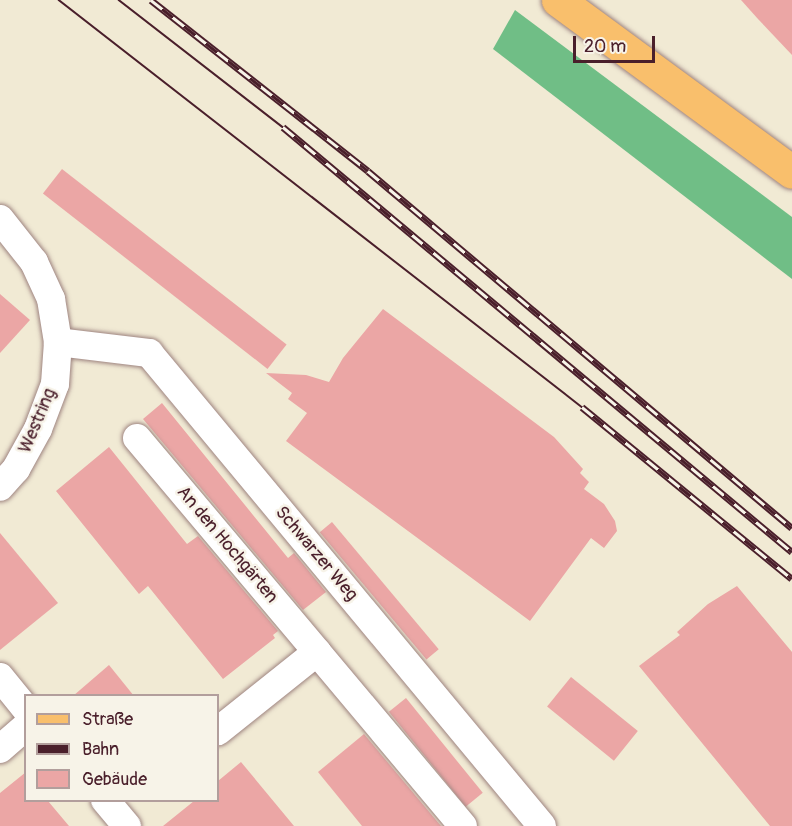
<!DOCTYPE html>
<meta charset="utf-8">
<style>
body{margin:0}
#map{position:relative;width:792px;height:826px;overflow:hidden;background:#f1ead4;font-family:Pangolin,sans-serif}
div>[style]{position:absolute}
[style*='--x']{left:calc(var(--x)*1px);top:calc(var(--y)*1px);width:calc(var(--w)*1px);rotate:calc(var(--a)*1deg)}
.forest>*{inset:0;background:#70be86}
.building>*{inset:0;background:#eba6a5;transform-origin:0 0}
.roads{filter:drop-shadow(0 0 2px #9e8480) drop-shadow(0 0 2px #9e8480)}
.minor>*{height:28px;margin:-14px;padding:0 14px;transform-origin:14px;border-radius:14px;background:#fff}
.major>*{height:33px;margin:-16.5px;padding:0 16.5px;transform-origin:16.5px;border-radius:16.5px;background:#f9bf6c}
.tram>*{height:1.5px;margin:-0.75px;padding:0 0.75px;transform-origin:0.75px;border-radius:0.75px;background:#4a1f2b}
.rail>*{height:7px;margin-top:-3.5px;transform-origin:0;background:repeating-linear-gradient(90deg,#f7f3e8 0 14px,#4a1f2b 0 28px);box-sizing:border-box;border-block:2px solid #4a1f2b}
span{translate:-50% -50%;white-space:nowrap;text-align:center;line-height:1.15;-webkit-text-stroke:5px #f7f3e8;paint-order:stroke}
.street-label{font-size:18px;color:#4a1f2b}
.legend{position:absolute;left:24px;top:694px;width:195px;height:108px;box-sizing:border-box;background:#f7f3e8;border:2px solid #b29e9c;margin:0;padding:8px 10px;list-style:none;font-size:18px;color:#4a1f2b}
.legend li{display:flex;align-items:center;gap:12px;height:30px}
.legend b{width:30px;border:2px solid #b29e9c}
.scale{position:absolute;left:573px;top:36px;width:82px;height:27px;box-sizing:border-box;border:3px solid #4a1f2b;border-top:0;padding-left:8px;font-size:18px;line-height:21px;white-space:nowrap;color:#4a1f2b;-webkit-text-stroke:4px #f7f3e8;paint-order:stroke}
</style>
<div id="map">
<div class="forest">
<i style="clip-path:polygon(515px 10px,792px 217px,792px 279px,493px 49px)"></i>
</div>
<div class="building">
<i style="clip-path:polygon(741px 0,792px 0,792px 55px,758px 19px)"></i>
<i style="left:62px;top:169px;width:285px;height:31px;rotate:38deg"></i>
<i style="clip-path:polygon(0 294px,30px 320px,0 353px)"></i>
<i style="clip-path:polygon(383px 309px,554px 437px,583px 469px,580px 473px,589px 482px,584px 489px,604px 504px,615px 521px,617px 531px,604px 548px,591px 538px,530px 621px,286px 441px,307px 413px,288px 399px,292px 393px,266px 373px,306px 375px,329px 382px,343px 358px)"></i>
<i style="clip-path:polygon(162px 403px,288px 558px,294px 553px,326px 592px,303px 610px,143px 419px)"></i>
<i style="clip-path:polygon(109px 447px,187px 544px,198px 536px,278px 631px,273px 635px,275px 638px,223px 679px,148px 586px,139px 594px,56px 491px)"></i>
<i style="left:332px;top:522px;width:166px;height:16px;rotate:50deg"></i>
<i style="clip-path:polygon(0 533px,58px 603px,0 650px)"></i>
<i style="clip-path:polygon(737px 586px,792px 652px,792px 826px,770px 826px,639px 666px,680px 635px,677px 632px,708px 604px)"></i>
<i style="clip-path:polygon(109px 665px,134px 696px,73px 696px)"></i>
<i style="left:571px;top:677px;width:86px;height:38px;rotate:39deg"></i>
<i style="left:406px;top:698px;width:122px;height:22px;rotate:51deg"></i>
<i style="clip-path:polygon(364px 734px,441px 826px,362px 826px,318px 772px)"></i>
<i style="clip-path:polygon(241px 762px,294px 826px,163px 826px,194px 801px,218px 801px,218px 781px)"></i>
<i style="clip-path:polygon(26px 772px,26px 801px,48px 801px,69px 826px,0 826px,0 793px)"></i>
</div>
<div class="roads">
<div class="minor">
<i style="--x:0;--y:219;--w:55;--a:51.7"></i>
<i style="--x:34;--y:262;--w:41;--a:65.3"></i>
<i style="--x:51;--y:299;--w:44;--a:80.8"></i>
<i style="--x:58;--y:342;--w:42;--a:94.1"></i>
<i style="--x:55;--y:384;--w:48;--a:110.7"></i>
<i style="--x:38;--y:429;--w:46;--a:118.8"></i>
<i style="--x:16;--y:469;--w:24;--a:132"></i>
<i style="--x:58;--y:342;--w:92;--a:6.9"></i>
<i style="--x:149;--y:353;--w:615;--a:50.28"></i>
<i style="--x:137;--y:438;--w:280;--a:49.9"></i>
<i style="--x:317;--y:652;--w:127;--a:141.4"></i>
<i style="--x:317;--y:652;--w:227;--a:50"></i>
<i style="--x:0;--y:677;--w:41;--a:50.9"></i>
<i style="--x:0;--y:749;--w:35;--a:-41"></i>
<i style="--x:105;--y:800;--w:34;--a:50"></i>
</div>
<div class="major">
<i style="--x:558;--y:0;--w:290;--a:36.3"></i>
</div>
</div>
<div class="tram">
<i style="--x:59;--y:0;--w:663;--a:37.89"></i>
<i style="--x:119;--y:0;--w:207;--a:37.8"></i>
</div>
<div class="rail">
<i style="--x:151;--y:0;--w:276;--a:38.2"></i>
<i style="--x:368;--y:171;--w:554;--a:40.1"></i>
<i style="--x:283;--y:127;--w:663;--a:39.86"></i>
<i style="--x:582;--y:407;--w:271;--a:39.3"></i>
</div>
<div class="street-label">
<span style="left:38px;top:421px;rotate:-67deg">Westring</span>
<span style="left:227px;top:545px;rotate:50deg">An den Hochgärten</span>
<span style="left:316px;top:554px;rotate:50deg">Schwarzer Weg</span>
</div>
<ul class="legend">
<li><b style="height:8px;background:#f9bf6c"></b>Straße</li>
<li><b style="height:8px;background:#4a1f2b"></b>Bahn</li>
<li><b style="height:16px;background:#eba6a5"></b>Gebäude</li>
</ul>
<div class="scale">20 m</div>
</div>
